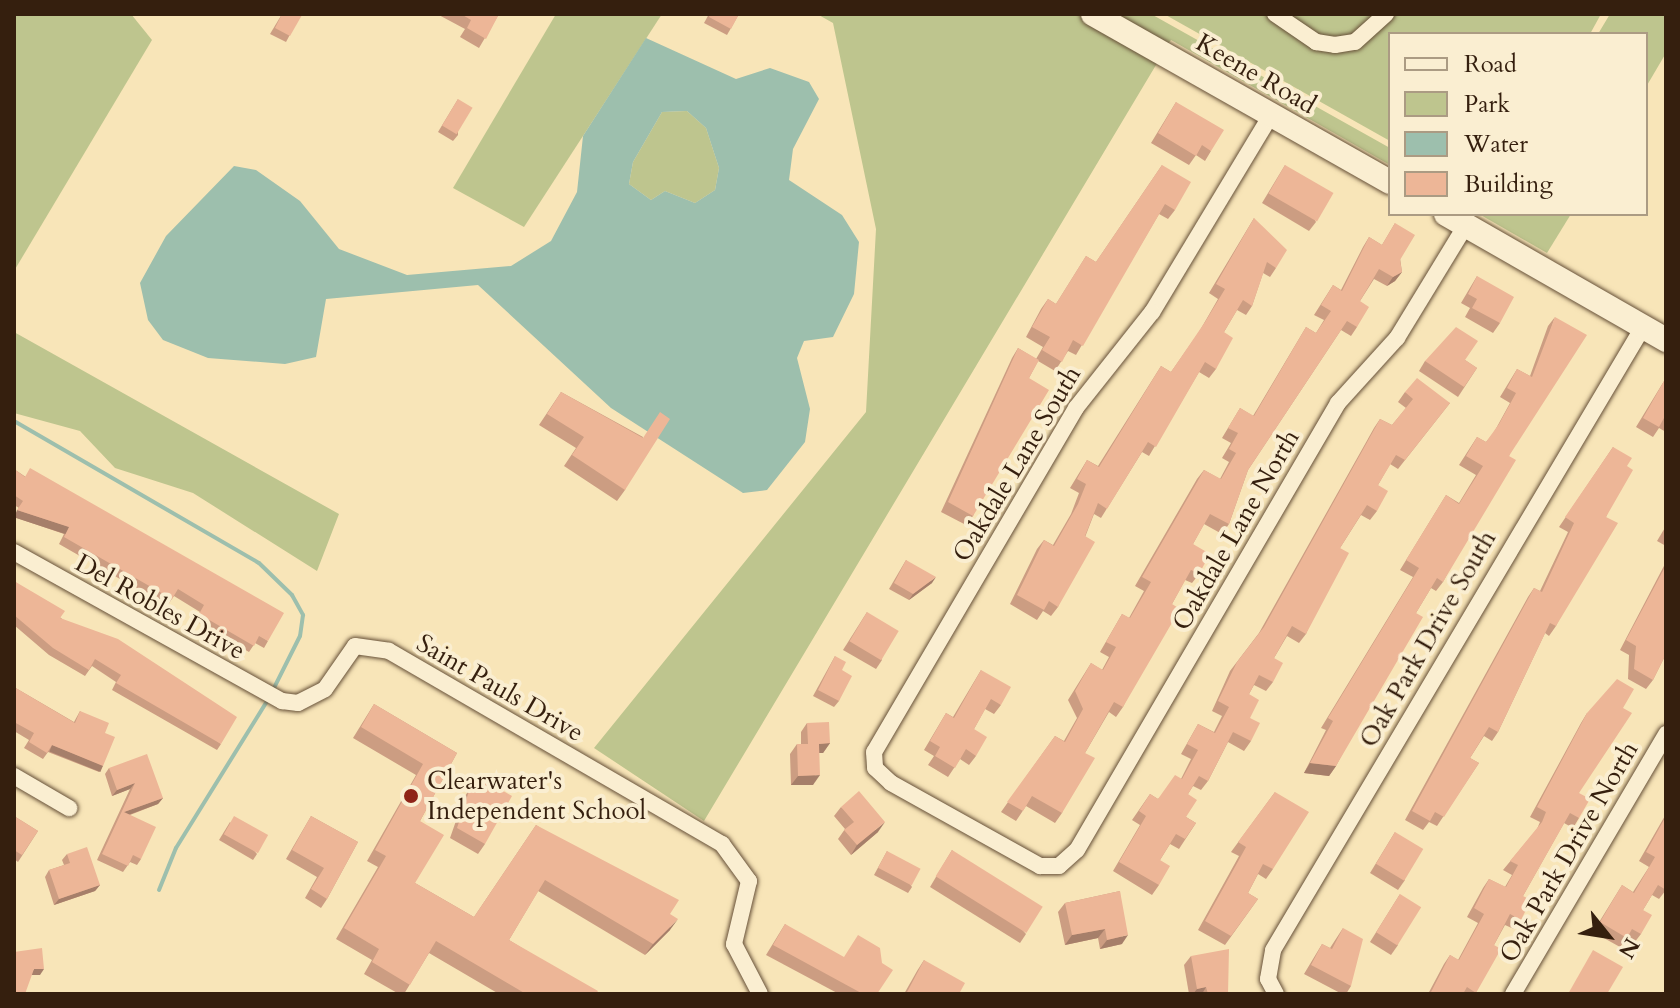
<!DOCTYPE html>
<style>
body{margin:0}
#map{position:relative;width:1680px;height:1008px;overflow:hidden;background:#f8e5b8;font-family:Cardo,serif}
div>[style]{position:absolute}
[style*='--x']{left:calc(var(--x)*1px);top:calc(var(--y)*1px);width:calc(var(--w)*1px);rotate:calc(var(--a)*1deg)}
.green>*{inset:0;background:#bec58e}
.water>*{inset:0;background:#9dbfad}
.stream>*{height:4px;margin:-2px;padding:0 2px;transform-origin:2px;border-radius:2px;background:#9dbfad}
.roads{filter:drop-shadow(0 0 2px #665038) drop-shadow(0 0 2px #665038)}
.minor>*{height:16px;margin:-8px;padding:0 8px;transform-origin:8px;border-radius:8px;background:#faeed1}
.secondary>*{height:24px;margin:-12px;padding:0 12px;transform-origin:12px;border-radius:12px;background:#faeed1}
.wall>*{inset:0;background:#cc9d82}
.shaded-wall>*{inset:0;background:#a67f6a;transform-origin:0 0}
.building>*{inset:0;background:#edb697;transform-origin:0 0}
.dots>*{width:22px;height:22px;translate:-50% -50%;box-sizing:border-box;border:4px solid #faeed1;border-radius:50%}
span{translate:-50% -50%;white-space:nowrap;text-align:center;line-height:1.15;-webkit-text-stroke:8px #faeed1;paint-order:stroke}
.street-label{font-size:26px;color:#351f0e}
.poi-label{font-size:26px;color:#351f0e}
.left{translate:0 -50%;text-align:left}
.frame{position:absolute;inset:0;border:16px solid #351f0e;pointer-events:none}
.legend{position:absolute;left:1388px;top:32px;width:260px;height:184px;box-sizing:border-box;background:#faeed1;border:2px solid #ab9b83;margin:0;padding:10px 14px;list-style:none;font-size:24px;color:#351f0e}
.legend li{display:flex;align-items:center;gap:16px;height:40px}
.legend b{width:40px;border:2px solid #ab9b83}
.north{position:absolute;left:1568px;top:896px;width:80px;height:80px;-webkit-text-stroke:6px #faeed1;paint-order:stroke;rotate:120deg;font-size:22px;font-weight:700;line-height:32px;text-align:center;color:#351f0e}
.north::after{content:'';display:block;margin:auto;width:28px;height:36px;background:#351f0e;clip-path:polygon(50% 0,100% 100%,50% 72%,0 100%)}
</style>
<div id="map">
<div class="green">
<i style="clip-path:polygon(14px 14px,131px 14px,152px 40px,14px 271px)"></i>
<i style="clip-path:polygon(556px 14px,662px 14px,524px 227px,453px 188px)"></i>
<i style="clip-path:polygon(817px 14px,1078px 14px,1159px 60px,704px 821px,594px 748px,866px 412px,876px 229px,833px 23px)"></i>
<i style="clip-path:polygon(1108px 14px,1151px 14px,1390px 148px,1390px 165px,1171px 40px,1166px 47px)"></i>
<i style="clip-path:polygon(1164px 14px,1601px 14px,1590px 34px,1390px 34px,1390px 141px)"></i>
<i style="clip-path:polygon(1610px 14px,1666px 14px,1666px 53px,1646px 87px,1646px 34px,1598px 34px)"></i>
<i style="clip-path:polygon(687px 111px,706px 128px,719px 168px,715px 190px,695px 203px,665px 191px,651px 200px,629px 184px,633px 162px,662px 112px)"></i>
<i style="clip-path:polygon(1479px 214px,1571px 214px,1547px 253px)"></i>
<i style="clip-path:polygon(14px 332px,339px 514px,317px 571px,193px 493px,115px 468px,80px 431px,14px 413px)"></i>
</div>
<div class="water">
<i style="clip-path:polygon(evenodd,646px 38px,736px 79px,770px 68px,809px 82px,819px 99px,793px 149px,789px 180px,842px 215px,859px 242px,854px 294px,833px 337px,804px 341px,797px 358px,810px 409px,805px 442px,767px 490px,743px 493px,611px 408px,478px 285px,326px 299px,316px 357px,285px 364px,208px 358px,163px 340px,148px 320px,140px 283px,166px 236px,234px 166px,256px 170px,300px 201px,339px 249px,407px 275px,511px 266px,551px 241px,577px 192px,583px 136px,646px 38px,687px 111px,706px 128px,719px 168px,715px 190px,695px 203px,665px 191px,651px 200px,629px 184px,633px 162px,662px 112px,687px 111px)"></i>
</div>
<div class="stream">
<i style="--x:14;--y:421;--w:283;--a:30.1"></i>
<i style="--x:259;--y:563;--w:46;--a:44.1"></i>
<i style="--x:292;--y:595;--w:23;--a:61"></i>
<i style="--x:303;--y:615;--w:21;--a:98"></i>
<i style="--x:300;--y:636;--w:60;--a:116.6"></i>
<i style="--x:159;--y:890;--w:45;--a:-68"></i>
<i style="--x:176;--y:848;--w:176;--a:-58.2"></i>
</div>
<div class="roads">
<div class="minor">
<i style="--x:1275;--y:14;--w:50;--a:34.3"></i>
<i style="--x:1316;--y:42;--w:19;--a:9"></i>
<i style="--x:1335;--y:45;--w:20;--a:-9"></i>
<i style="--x:1355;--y:42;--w:42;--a:-42.1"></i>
<i style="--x:1271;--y:115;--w:230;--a:121.1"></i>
<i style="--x:1152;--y:312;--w:122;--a:128.4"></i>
<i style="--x:1076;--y:408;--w:399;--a:120.4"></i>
<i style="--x:874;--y:752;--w:16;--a:86"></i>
<i style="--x:875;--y:768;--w:22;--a:43"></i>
<i style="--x:891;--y:783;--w:171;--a:29.1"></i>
<i style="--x:1040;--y:866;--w:19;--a:0"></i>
<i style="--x:1059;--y:866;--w:24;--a:-42"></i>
<i style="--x:1077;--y:850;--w:518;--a:-59.72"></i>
<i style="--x:1338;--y:403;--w:88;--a:-47.8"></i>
<i style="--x:1397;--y:338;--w:132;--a:-58.6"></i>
<i style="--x:14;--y:552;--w:307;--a:29.1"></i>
<i style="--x:282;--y:701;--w:16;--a:7"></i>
<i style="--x:298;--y:703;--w:30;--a:-27"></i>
<i style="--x:325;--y:689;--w:52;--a:-55.1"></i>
<i style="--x:355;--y:646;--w:34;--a:8"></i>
<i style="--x:389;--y:651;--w:385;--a:30.1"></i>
<i style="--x:722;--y:844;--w:46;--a:53.9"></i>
<i style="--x:749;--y:881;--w:65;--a:103.4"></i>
<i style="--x:734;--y:944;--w:56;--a:62.5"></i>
<i style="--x:14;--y:776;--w:64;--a:30.2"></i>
<i style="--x:1276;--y:994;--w:17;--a:-118"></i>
<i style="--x:1268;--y:979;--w:29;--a:-80"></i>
<i style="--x:1273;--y:950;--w:725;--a:-59.29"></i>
<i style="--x:1513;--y:994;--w:302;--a:-59.5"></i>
</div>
<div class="secondary">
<i style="--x:1093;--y:14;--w:341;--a:29.5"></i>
<i style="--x:1446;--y:214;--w:254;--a:29.8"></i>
</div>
</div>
<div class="wall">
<i style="clip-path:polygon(282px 14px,301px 14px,286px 42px,270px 34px)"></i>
<i style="clip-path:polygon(437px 14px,499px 14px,479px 48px,460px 37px,465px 29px)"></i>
<i style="clip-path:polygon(709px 14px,739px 14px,727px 35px,704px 23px)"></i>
<i style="clip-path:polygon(458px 99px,458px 135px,453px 141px,438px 132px)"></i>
<i style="clip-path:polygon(1176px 102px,1211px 151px,1205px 161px,1196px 155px,1189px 165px,1151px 143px)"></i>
<i style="clip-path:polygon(1162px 165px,1175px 210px,1168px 219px,1159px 214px,1076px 355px,1068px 351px,1055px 371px,1038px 361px,1029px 378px,973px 516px,966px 525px,941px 512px,1012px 358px,1018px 348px,1036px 359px,1043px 347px,1026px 337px,1041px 309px,1048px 299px,1056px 304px,1086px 256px,1096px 262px)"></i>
<i style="clip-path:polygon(1285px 165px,1316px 222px,1309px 231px,1262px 203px)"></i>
<i style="clip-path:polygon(1254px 218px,1276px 268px,1270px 277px,1263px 273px,1252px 306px,1246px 315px,1237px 310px,1224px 332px,1216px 369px,1209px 378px,1199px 372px,1149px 456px,1142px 452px,1101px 518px,1094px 514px,1058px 607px,1051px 616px,1043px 611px,1037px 620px,1010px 604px,1037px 549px,1044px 540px,1053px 545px,1071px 514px,1079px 493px,1070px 488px,1081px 470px,1087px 460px,1098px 466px,1161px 366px,1171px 372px,1199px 332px,1218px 299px,1209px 293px)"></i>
<i style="clip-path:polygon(1395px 223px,1402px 272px,1395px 281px,1387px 286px,1374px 279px,1360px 301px,1357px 327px,1351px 336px,1341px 330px,1248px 470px,1229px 524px,1222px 534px,1204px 524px,1193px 544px,1199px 574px,1192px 583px,1185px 580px,1172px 604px,1123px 707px,1116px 717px,1109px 712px,1085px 753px,1062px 813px,1055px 823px,1026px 806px,1016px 821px,1001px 812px,1055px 736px,1064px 741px,1077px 718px,1068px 700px,1091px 663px,1102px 670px,1109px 657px,1100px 652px,1122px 614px,1129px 618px,1144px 591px,1135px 586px,1197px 479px,1204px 470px,1220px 479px,1229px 462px,1222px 458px,1231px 443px,1222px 438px,1240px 408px,1253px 416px,1306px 327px,1316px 333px,1324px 320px,1314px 315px,1333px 285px,1341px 290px,1363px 247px,1369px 237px,1382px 245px)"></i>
<i style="clip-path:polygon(1477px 276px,1500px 323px,1493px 333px,1465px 317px,1470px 308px,1461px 303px)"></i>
<i style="clip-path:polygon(1555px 317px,1509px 456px,1443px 582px,1436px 591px,1431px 588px,1416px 613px,1336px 766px,1329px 776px,1304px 773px,1326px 730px,1321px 728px,1413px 577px,1400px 570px,1446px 495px,1459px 503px,1476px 475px,1459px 465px,1477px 437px,1486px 442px,1493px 434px,1510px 403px,1500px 397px,1517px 369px,1530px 376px,1548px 326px)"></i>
<i style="clip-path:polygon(1465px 360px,1477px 368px,1458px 397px,1419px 371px,1425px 361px)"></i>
<i style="clip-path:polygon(1664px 381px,1666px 382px,1666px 432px,1659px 428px,1653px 437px,1636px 427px)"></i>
<i style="clip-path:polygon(561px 392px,643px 437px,625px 490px,617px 501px,564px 466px,576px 448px,539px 425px)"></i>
<i style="clip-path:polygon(1405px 392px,1450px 403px,1398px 469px,1390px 464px,1378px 485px,1377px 511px,1370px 520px,1361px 515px,1340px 548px,1306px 634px,1299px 643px,1287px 636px,1274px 658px,1273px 682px,1266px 691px,1254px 685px,1249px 694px,1251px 741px,1244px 751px,1228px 742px,1208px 781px,1201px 790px,1193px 786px,1188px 794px,1186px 817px,1196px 823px,1179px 849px,1170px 844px,1160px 860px,1159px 885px,1152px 895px,1113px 871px,1140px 825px,1132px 820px,1150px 794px,1158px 799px,1181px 779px,1191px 759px,1181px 754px,1198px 724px,1214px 732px,1222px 716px,1212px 711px,1230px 671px,1259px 633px,1374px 428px,1380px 419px,1392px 425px,1406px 408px,1398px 402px)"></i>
<i style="clip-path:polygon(1613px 447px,1627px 466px,1606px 517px,1556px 626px,1549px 636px,1545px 633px,1498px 732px,1492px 741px,1484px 736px,1470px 758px,1479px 763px,1437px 826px,1429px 822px,1423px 830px,1405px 820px,1528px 597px,1534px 588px,1540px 591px,1568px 532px,1559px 527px)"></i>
<i style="clip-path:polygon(14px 469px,268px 641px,264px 648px,255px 643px,249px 652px,194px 620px,200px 612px,174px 596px,167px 606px,59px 544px,64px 534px,14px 517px,19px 508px,14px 505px)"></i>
<i style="clip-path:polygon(1666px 526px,1666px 546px,1657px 541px)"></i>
<i style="clip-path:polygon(906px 560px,932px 583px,909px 600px,889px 589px)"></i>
<i style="clip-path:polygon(1666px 562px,1666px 654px,1653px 680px,1646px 689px,1628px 679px,1629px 655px,1620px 650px)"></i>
<i style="clip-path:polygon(14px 581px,221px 744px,217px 750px,112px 690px,116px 682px,92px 666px,85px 676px,49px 655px,14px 625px)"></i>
<i style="clip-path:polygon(867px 612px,882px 660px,876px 669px,843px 650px)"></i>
<i style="clip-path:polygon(835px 656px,842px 670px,839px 701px,834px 707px,813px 696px)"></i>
<i style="clip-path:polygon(981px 670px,1001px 705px,994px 714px,985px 709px,974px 729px,976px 756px,969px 765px,960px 759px,948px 777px,928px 765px,934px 756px,924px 750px,946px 713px,953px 717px)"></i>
<i style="clip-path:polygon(14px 687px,74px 722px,80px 711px,105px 733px,103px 766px,99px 772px,48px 752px,43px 759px,24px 748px,29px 740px,14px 731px)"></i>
<i style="clip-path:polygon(374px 704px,457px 753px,420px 821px,415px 883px,474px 917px,536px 825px,670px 914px,670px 930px,645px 955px,538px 891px,509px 940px,596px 994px,499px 994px,429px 953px,404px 994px,399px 994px,364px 974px,372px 960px,336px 939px,378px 867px,367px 861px,416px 775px,353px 738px)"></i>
<i style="clip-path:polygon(1587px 713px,1579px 793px,1579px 818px,1573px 828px,1564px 823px,1523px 896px,1521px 920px,1514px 929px,1505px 925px,1494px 945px,1475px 994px,1428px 994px,1444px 964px,1450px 955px,1458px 960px,1478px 923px,1467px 917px,1483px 888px,1489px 879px,1505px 887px,1512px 875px,1503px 870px,1537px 829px,1540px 822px,1530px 817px,1581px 723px)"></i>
<i style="clip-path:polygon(807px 723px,830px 743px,823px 753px,819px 753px,813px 785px,791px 785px,790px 754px,797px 744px,801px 744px,801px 732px)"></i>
<i style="clip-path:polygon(109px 768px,163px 798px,158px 804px,130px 815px,141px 859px,137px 865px,130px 862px,123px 872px,97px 860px,130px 789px,112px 796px,105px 774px)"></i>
<i style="clip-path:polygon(484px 780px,485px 844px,478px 854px,450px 838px,464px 798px,470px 788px,476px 792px)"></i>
<i style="clip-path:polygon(1275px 792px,1273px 869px,1266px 879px,1258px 874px,1248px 893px,1258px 899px,1225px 945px,1198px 930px,1239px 856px,1231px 852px)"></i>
<i style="clip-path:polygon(841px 807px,878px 832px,851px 855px,838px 839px,845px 829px,834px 816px)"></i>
<i style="clip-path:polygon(1666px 814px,1666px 890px,1659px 899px,1652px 895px,1643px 910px,1641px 934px,1634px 943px,1626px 939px,1620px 947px,1593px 932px,1622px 885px,1633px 892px,1649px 867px,1639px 861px)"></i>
<i style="clip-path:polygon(14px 816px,38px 831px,18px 862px,14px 859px)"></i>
<i style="clip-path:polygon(311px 816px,358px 842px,327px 899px,321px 908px,305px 898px,317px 877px,286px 859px)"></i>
<i style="clip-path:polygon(230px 822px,257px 854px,253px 860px,219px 840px)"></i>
<i style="clip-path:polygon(1395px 832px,1405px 880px,1398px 890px,1370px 873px)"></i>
<i style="clip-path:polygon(952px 850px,1026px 934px,1020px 943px,930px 887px)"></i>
<i style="clip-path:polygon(887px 851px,912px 887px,908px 893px,874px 875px)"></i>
<i style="clip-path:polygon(67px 854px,100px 885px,95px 891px,54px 905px,45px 877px,49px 870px,64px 865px,62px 860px)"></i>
<i style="clip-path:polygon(1120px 891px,1122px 944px,1100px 949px,1098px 938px,1065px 945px,1058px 912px,1065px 903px)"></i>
<i style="clip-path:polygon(1400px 894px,1398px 945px,1391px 955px,1370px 942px)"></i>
<i style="clip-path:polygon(785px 924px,877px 994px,839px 994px,766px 955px)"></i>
<i style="clip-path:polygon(1343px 928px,1351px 986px,1346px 994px,1342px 994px,1304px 974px,1322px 944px,1330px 948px)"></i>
<i style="clip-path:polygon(1191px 956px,1228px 994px,1189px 994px,1184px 965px)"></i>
<i style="clip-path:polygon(924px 960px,959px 994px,904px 994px,917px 971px)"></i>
</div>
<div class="shaded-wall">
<i style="clip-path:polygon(1402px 272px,1395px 281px,1387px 286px,1393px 277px)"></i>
<i style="left:17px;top:510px;width:55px;height:8px;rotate:18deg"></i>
<i style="clip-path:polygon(936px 577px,932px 583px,909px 600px,913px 594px)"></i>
<i style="clip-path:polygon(830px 743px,823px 753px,812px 753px,819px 744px)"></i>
<i style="left:52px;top:745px;width:55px;height:7px;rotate:22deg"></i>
<i style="clip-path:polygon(1310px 763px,1336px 766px,1329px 776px,1304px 773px)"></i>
<i style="clip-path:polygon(820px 775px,813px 785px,791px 785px,798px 776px)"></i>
<i style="clip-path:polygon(135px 783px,130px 789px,112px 796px,117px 790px)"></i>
<i style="clip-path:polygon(163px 798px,158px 804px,120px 818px,124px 812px)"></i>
<i style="clip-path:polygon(885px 822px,878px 832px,851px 855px,857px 845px)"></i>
<i style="clip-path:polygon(100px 885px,95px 891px,54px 905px,59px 899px)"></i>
<i style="clip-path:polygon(678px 919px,670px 930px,645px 955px,653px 944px)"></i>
<i style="clip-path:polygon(1105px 929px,1098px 938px,1065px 945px,1072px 935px)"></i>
<i style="clip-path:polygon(1128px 935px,1122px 944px,1100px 949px,1107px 940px)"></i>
<i style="clip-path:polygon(34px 969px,44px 969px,40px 975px,29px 975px)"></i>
<i style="clip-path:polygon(1206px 987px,1202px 994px,1193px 994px,1197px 989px)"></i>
</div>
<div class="building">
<i style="clip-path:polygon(282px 14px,302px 15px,290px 36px,275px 28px)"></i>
<i style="clip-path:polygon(461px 14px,499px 14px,486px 39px,467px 28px,471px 20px)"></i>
<i style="clip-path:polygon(710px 14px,739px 14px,731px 29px,709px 17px)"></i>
<i style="left:458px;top:99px;width:17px;height:31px;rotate:31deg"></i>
<i style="clip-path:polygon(1176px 102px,1224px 130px,1211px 151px,1202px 145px,1196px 156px,1158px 133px)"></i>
<i style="clip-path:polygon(1162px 165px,1191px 182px,1175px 210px,1165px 204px,1083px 346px,1073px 340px,1062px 362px,1042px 350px,1050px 337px,1032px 327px,1048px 299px,1056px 304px,1086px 256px,1096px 262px)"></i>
<i style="left:1285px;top:165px;width:56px;height:33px;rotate:30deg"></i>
<i style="clip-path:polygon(1254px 218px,1287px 250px,1276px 268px,1267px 262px,1252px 306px,1243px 300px,1224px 332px,1233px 338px,1216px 369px,1205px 362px,1156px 447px,1148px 442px,1107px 509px,1098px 503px,1085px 536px,1095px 542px,1058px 607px,1049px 601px,1044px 610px,1017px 595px,1044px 540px,1054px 546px,1078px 504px,1086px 484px,1077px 479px,1087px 460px,1099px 467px,1161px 366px,1171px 372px,1205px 322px,1225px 289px,1216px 284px)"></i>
<i style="clip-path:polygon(1395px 223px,1415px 235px,1400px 260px,1402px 272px,1393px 277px,1379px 269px,1360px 301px,1369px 307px,1357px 327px,1347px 321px,1248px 470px,1229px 524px,1210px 514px,1193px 544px,1210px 554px,1199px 574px,1191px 570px,1172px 604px,1180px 609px,1123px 707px,1114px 702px,1085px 753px,1095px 758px,1062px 813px,1032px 796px,1023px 811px,1007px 802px,1055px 736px,1065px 742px,1083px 709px,1075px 691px,1091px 663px,1103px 670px,1116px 647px,1106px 642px,1122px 614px,1130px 618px,1151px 582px,1142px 577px,1204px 470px,1221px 479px,1236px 453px,1229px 449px,1238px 433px,1228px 428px,1240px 408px,1254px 416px,1306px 327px,1316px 333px,1331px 311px,1321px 305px,1333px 285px,1342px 291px,1369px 237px,1382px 245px)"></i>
<i style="clip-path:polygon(1477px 276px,1514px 297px,1500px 323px,1472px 308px,1477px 299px,1468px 294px)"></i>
<i style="clip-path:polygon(1555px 317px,1587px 335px,1509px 456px,1516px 460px,1443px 582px,1437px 578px,1416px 613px,1423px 617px,1336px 766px,1310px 763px,1333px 721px,1328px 718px,1419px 568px,1406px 560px,1446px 495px,1459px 504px,1483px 466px,1466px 456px,1477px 437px,1486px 442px,1499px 424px,1516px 393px,1507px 388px,1517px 369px,1532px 377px)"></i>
<i style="clip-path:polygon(1456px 327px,1478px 341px,1465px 360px,1477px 368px,1464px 387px,1425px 361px)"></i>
<i style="clip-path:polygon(1018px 348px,1039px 360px,1029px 378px,1049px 390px,973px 516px,948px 502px)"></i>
<i style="clip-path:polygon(1417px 378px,1450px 403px,1405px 460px,1396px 455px,1378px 485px,1388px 491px,1377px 511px,1367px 505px,1340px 548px,1349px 553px,1306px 634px,1292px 626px,1274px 658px,1283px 663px,1273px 682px,1259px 675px,1249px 694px,1259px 700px,1250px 718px,1260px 723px,1251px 741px,1233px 732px,1208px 781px,1199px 776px,1188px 794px,1197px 800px,1186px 817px,1196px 823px,1185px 839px,1176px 834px,1160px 860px,1170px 866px,1159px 885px,1119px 862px,1146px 816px,1139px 811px,1150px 794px,1158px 799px,1175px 775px,1182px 779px,1198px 750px,1187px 744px,1198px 724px,1215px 733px,1229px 707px,1218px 701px,1237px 662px,1264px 627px,1380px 419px,1392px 425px,1413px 399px,1405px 392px)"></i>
<i style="clip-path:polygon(1664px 381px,1666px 382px,1666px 419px,1664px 418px,1659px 427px,1643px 418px)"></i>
<i style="clip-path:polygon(561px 392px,643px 438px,660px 412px,670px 419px,625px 490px,572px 455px,584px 437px,547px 414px)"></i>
<i style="clip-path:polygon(1613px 447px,1632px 458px,1627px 466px,1633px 470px,1606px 517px,1618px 523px,1556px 626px,1550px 623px,1498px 732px,1489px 727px,1470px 758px,1479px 763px,1444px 817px,1435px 812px,1430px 821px,1412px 811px,1534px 588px,1542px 592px,1574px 523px,1565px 517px)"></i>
<i style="clip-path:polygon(30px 468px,284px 613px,268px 641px,259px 636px,254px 646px,199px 614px,204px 605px,178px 589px,172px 599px,64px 537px,69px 527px,17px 510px,23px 501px,14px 495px,14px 469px,25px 477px)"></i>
<i style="clip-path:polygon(906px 560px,936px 577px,913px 594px,894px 583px)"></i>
<i style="clip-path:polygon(1666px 565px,1666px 654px,1653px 680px,1634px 669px,1636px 646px,1626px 640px)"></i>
<i style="clip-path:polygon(14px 581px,65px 611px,60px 618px,118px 639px,237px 717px,221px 744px,116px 683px,121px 675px,95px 659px,89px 670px,53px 648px,14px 615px)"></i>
<i style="left:867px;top:612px;width:37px;height:34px;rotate:31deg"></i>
<i style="clip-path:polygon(835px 656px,846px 662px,842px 670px,852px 676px,839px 701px,818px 690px)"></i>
<i style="clip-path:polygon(981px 670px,1011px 687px,1001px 705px,991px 699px,974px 729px,987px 737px,976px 756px,966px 749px,955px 768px,935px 756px,940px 747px,930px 741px,946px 713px,954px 718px)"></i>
<i style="clip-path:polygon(1617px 679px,1634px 689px,1623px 708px,1632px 713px,1579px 793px,1590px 799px,1579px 818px,1570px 813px,1523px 896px,1531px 900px,1521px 920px,1510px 914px,1494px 945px,1501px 949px,1476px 993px,1467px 987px,1463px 994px,1430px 994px,1450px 955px,1459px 960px,1484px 914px,1474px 908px,1489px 879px,1506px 887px,1518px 865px,1510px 861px,1542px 822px,1546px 812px,1537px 807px,1587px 713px)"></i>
<i style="clip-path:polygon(14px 687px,75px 723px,80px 711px,109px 723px,105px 733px,115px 737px,103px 766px,52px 745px,47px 753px,29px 742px,34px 733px,14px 722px)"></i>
<i style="clip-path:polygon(374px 704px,457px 753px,420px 821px,444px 835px,415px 883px,474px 917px,536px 825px,679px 900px,670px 914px,678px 919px,653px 944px,545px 880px,509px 940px,598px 991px,596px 994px,526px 994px,436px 941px,410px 985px,372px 962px,379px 949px,344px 928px,386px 856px,375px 850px,423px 764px,361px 727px)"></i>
<i style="clip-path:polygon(829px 722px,830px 743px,819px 744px,820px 775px,798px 776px,797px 744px,808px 744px,807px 723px)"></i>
<i style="clip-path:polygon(147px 754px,163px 798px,124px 812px,156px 827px,141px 859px,133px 855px,128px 866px,102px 854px,135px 783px,117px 790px,109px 768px)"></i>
<i style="clip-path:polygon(484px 780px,512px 796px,485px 844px,457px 828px,470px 788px,477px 792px)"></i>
<i style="clip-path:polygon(859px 791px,885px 822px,857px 845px,844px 830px,854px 822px,841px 807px)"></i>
<i style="clip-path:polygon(1275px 792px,1309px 812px,1273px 869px,1263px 864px,1248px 893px,1258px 899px,1231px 936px,1205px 921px,1246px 847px,1238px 842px)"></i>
<i style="clip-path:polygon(14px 816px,38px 831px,22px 855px,14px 850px)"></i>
<i style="left:234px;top:816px;width:39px;height:21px;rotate:29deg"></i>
<i style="clip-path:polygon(311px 816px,358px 842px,327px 899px,311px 889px,324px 868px,292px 850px)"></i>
<i style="clip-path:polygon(1666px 816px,1666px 890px,1658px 885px,1643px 910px,1652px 915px,1641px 934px,1632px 929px,1627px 938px,1600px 922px,1622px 885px,1634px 893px,1655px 857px,1646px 852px)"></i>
<i style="left:1395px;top:832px;width:33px;height:37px;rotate:31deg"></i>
<i style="clip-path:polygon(87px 847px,100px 885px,59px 899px,49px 870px,70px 863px,67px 854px)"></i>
<i style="left:952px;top:850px;width:107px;height:31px;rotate:32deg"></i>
<i style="left:887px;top:851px;width:38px;height:19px;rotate:28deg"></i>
<i style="clip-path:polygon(1120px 891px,1128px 935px,1107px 940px,1105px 929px,1072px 935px,1065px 903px)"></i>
<i style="left:1400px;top:894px;width:25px;height:45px;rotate:32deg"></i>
<i style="clip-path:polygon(785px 924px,844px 957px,858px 935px,880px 948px,882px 963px,893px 970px,877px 994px,863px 994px,773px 945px)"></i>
<i style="clip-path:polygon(1343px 928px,1363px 939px,1351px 986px,1311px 965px,1322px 944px,1332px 949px)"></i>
<i style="clip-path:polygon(42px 948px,44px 969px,34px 969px,25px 994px,14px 994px,14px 952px)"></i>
<i style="clip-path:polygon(1229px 949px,1228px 994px,1208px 994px,1206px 987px,1197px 989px,1191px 956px)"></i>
<i style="clip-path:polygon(1593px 950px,1623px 967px,1607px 994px,1568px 994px)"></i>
<i style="clip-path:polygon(924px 960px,965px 983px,959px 994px,906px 994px)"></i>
</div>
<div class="dots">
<i style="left:411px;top:796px;background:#8f2418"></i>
</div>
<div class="street-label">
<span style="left:1256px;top:74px;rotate:30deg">Keene Road</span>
<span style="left:1017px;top:464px;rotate:-59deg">Oakdale Lane South</span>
<span style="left:1236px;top:530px;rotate:-60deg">Oakdale Lane North</span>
<span style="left:160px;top:607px;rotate:29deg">Del Robles Drive</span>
<span style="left:1428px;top:639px;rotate:-60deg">Oak Park Drive South</span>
<span style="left:500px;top:688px;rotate:30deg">Saint Pauls Drive</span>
<span style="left:1569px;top:852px;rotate:-60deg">Oak Park Drive North</span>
</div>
<div class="poi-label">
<span class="left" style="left:427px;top:796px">Clearwater's<br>Independent School</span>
</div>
<div class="frame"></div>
<ul class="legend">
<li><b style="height:10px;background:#faeed1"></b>Road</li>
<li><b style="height:22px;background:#bec58e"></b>Park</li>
<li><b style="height:22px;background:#9dbfad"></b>Water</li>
<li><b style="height:22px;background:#edb697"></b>Building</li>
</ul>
<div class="north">N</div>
</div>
